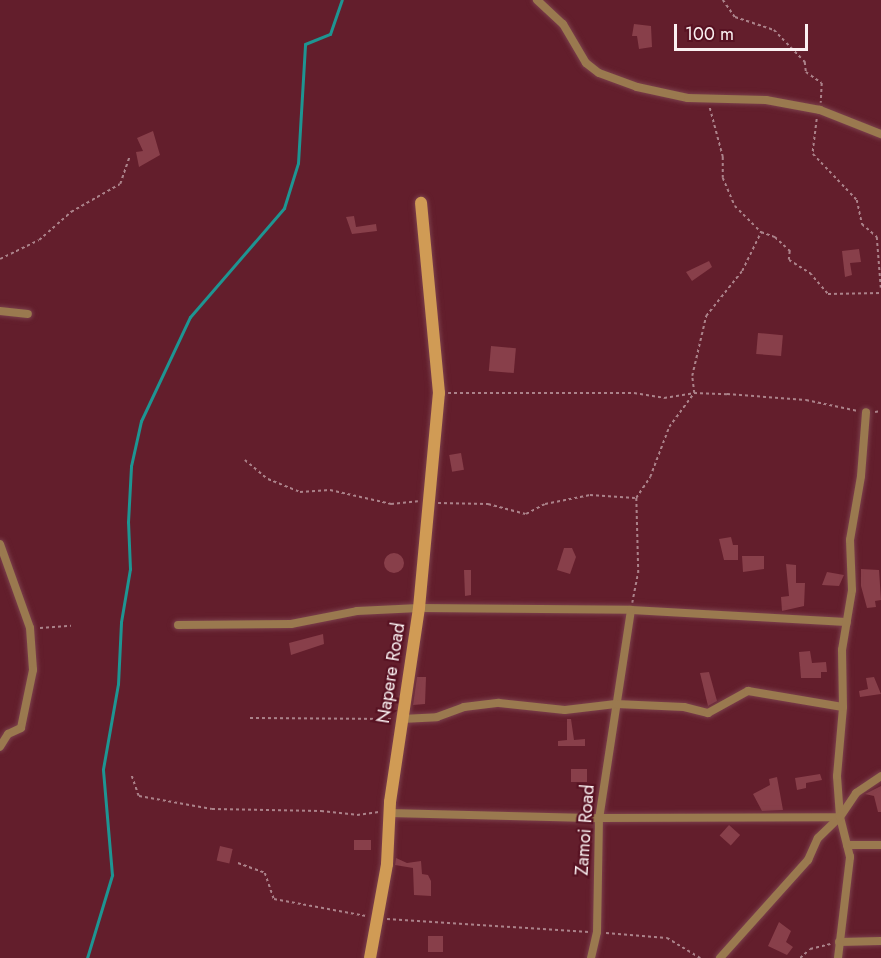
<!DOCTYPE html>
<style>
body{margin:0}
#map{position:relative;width:881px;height:958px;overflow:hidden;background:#631e2c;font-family:Jost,sans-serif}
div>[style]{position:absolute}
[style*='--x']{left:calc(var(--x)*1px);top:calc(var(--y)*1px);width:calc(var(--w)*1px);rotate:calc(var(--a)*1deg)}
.stream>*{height:3px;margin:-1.5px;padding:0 1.5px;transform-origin:1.5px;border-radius:1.5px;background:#1e9592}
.building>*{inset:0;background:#883f4a;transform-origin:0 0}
.round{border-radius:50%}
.path>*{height:1.5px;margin-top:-0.75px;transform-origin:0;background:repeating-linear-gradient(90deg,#ab828a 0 3px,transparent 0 6px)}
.roads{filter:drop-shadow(0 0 2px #7b404c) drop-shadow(0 0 2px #7b404c)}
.street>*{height:8px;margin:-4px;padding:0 4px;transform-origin:4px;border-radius:4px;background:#9a794f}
.secondary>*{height:12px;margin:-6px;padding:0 6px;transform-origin:6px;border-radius:6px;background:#d09b55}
span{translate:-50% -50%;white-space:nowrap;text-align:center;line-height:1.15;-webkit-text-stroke:4.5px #571222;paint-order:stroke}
.street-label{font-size:18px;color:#fbf1f2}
.scale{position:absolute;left:674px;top:24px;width:134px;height:27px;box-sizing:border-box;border:3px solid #fbf1f2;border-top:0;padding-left:8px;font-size:18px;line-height:21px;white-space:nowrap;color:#fbf1f2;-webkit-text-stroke:4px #571222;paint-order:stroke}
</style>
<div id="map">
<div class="stream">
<i style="--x:87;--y:958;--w:87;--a:-73.2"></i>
<i style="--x:112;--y:875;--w:106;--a:-94.9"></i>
<i style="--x:103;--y:769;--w:86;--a:-80"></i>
<i style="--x:118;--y:684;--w:62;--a:-87.2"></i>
<i style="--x:121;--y:622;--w:54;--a:-80.4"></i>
<i style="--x:130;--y:569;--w:47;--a:-92.4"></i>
<i style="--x:128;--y:522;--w:56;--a:-86.9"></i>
<i style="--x:131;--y:466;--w:46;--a:-77.5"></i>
<i style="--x:141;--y:421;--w:115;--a:-64.8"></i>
<i style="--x:190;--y:317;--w:144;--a:-49.2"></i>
<i style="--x:284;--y:208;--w:47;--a:-72.7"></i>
<i style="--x:298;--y:163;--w:119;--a:-86.6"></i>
<i style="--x:305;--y:44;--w:27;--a:-22"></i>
<i style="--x:330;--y:34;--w:36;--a:-71"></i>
</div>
<div class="building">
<i style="clip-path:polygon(634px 24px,651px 26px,652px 47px,639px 49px,637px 36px,632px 36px)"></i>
<i style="clip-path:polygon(153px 131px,160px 155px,139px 167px,136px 152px,143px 151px,137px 138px)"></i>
<i style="clip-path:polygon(354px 216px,356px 227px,376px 224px,377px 231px,352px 234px,346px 217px)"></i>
<i style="clip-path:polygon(859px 249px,861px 262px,850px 263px,852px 275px,845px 277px,842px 251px)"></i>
<i style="clip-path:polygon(709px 261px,712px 267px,692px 281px,686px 272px)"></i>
<i style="left:758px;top:333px;width:25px;height:21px;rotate:5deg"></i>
<i style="left:491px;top:346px;width:25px;height:25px;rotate:5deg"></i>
<i style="left:461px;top:453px;width:17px;height:12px;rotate:80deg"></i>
<i style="clip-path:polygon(731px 537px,733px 545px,738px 545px,738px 560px,724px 560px,719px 539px)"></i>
<i style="clip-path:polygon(564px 548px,572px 548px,576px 557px,570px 574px,557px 570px)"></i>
<i class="round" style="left:384px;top:553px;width:20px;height:20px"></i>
<i style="clip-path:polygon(742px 556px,764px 556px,764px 569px,743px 572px)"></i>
<i style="clip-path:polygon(786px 564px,796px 565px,796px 583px,805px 583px,804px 606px,782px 611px,781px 597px,789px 596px)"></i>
<i style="clip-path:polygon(861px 569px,879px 570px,881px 600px,875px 601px,876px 607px,867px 608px,861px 586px)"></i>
<i style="clip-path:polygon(464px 570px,471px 570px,471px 595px,465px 596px)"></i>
<i style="clip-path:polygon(827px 572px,844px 575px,839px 586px,822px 585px)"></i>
<i style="clip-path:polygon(323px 634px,324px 644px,291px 655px,289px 643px)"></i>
<i style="clip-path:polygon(810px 651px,812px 663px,826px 662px,827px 672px,821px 672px,821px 678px,801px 678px,799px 652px)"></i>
<i style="clip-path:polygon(709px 672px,717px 701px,708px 706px,700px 673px)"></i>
<i style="clip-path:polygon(417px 677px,426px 677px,425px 704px,413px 705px)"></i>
<i style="clip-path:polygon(874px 677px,881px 694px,860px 697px,859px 691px,868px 689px,866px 678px)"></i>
<i style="clip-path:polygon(567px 719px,571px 719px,574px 740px,585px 739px,585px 746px,558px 746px,558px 741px,567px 740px)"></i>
<i style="left:587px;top:769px;width:13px;height:16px;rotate:90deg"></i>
<i style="clip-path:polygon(820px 774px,822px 780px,806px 783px,806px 788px,797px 790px,795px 778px)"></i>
<i style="clip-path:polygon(777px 777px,783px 810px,762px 811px,753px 794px,770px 785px,769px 779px)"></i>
<i style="clip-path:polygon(881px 786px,881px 812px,878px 812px,874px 796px,865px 794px)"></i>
<i style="left:729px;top:825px;width:15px;height:14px;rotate:42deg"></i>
<i style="left:354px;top:840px;width:17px;height:10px"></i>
<i style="left:220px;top:846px;width:13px;height:15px;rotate:13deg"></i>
<i style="clip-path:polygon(396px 858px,407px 863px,421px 861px,422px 874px,428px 875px,431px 881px,431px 896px,414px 895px,413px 868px,395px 865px)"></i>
<i style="clip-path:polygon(779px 922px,791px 931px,786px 942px,793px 947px,787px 955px,768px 946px)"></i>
<i style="left:428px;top:936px;width:15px;height:16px"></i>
</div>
<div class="path">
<i style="--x:723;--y:0;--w:21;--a:55"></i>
<i style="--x:735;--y:17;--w:41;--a:18.4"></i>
<i style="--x:774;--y:30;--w:45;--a:45.9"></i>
<i style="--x:805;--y:62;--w:10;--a:84"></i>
<i style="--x:806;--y:72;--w:19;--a:35"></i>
<i style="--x:822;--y:83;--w:20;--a:93"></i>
<i style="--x:710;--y:108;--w:51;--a:75.1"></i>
<i style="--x:723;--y:157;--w:21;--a:90"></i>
<i style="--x:723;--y:178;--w:30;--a:67"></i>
<i style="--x:735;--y:206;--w:37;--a:45"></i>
<i style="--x:761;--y:232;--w:15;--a:20"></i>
<i style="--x:775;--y:237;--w:21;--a:43"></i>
<i style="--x:790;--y:251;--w:9;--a:96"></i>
<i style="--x:789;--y:260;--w:25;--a:32"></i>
<i style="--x:810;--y:273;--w:28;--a:49"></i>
<i style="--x:828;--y:294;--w:53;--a:-1.1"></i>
<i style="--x:817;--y:119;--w:35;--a:97"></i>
<i style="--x:813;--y:154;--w:64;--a:46.3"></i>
<i style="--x:857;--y:200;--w:25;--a:78"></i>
<i style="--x:862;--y:224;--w:20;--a:41"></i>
<i style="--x:877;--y:237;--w:51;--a:85.5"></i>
<i style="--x:0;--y:259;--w:43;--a:-26"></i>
<i style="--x:39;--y:240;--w:43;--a:-41.2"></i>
<i style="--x:71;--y:212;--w:56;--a:-29.7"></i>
<i style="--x:120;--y:184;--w:28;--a:-71"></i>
<i style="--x:448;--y:393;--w:186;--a:0"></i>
<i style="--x:634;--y:393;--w:30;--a:9"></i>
<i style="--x:664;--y:398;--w:30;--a:-9"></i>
<i style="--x:694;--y:393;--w:33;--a:2"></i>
<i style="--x:727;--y:394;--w:79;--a:4.3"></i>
<i style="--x:806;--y:400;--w:53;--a:11.9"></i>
<i style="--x:875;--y:412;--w:6;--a:-9"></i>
<i style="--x:245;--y:460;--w:30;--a:40"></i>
<i style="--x:268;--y:479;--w:35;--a:22"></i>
<i style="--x:300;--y:492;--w:30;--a:-4"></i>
<i style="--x:330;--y:490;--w:63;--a:12.9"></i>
<i style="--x:391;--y:504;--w:27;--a:-6"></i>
<i style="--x:438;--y:503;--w:50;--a:1.1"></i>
<i style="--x:488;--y:504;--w:39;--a:15"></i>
<i style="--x:526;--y:514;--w:21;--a:-28"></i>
<i style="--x:545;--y:504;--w:46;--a:-11.3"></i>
<i style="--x:590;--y:495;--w:45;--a:3.8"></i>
<i style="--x:632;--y:603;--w:31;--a:-79"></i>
<i style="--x:638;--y:573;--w:75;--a:-91.5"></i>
<i style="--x:636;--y:498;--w:25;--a:-56"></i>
<i style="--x:650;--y:477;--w:53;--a:-69.2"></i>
<i style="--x:669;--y:427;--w:42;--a:-53.7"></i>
<i style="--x:694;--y:393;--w:17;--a:-97"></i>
<i style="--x:692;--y:376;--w:62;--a:-76.9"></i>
<i style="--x:706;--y:316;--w:58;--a:-51.3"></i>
<i style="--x:742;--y:271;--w:43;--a:-64"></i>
<i style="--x:40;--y:628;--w:31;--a:-4"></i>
<i style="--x:250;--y:718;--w:142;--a:0.4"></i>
<i style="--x:132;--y:776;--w:21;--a:71"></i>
<i style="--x:139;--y:796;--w:74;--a:10.1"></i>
<i style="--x:212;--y:809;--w:109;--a:1.1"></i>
<i style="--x:321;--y:811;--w:36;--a:6"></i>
<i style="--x:357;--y:815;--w:22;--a:-8"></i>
<i style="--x:238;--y:863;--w:29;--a:20"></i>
<i style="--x:265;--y:873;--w:28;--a:71"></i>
<i style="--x:274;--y:899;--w:95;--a:10.4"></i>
<i style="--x:387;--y:919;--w:202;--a:3.7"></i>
<i style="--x:606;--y:933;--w:61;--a:4.7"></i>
<i style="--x:667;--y:938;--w:39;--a:31"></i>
<i style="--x:800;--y:958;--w:13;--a:-42"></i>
<i style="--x:810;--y:949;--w:21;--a:-14"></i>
</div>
<div class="roads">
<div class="street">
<i style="--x:537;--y:0;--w:35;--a:43"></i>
<i style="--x:563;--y:24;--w:45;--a:59.5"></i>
<i style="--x:586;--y:63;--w:16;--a:38"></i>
<i style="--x:599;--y:73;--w:40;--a:20.2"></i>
<i style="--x:637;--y:87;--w:52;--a:12.2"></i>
<i style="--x:688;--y:98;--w:78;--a:1.5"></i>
<i style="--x:766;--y:100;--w:55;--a:10.5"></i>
<i style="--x:820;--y:110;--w:66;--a:21.5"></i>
<i style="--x:0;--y:311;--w:28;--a:6"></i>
<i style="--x:0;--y:544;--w:89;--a:70.3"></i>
<i style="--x:30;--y:628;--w:42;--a:85.9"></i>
<i style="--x:33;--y:670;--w:59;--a:101.7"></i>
<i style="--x:21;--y:728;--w:14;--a:155"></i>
<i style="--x:8;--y:734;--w:15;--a:122"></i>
<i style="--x:631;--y:610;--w:216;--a:3.2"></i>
<i style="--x:178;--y:625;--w:113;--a:-0.5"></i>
<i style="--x:291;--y:624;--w:67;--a:-11.1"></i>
<i style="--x:357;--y:611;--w:62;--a:-2.8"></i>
<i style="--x:419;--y:608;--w:212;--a:0.5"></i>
<i style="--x:631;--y:610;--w:210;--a:98.7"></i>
<i style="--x:599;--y:818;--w:114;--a:91"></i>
<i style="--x:597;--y:932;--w:27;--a:103"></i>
<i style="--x:402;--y:719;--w:35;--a:-3"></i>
<i style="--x:437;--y:717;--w:29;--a:-20"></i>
<i style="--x:464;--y:707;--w:35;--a:-7"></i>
<i style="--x:499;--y:703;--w:66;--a:6.1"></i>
<i style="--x:565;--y:710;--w:51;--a:-6.7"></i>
<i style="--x:616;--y:704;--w:68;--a:2.5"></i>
<i style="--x:684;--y:707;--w:25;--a:14"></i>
<i style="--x:708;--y:713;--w:46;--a:-28.8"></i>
<i style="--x:748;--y:691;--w:96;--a:9.6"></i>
<i style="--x:389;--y:813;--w:210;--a:1.4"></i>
<i style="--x:599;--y:818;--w:241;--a:-0.2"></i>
<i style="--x:840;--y:817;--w:41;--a:-94.2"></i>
<i style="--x:837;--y:776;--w:69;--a:-85"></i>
<i style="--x:843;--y:707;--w:57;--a:-91"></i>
<i style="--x:842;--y:650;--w:61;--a:-80.5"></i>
<i style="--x:852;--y:590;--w:50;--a:-92.3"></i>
<i style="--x:850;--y:540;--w:65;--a:-80.2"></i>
<i style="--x:861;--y:476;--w:64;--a:-85.5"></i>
<i style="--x:847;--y:845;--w:34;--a:0"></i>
<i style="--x:839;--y:942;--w:42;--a:-1.4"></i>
<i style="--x:720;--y:958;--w:132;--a:-48.1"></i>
<i style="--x:808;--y:860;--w:24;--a:-66"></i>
<i style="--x:818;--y:838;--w:30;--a:-44"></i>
<i style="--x:838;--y:958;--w:102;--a:-83.2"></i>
<i style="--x:850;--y:857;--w:41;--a:-104"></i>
<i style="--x:840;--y:817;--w:29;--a:-56"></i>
<i style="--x:856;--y:793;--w:30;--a:-34"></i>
</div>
<div class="secondary">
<i style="--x:370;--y:958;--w:96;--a:-79.7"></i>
<i style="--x:387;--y:864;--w:62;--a:-87.2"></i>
<i style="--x:390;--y:802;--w:196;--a:-81.5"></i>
<i style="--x:419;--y:608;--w:216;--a:-84.7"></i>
<i style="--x:439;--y:393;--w:191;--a:-95.4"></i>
</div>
</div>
<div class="street-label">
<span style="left:391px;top:673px;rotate:-81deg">Napere Road</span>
<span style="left:585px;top:830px;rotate:-86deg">Zamoi Road</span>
</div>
<div class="scale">100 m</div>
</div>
